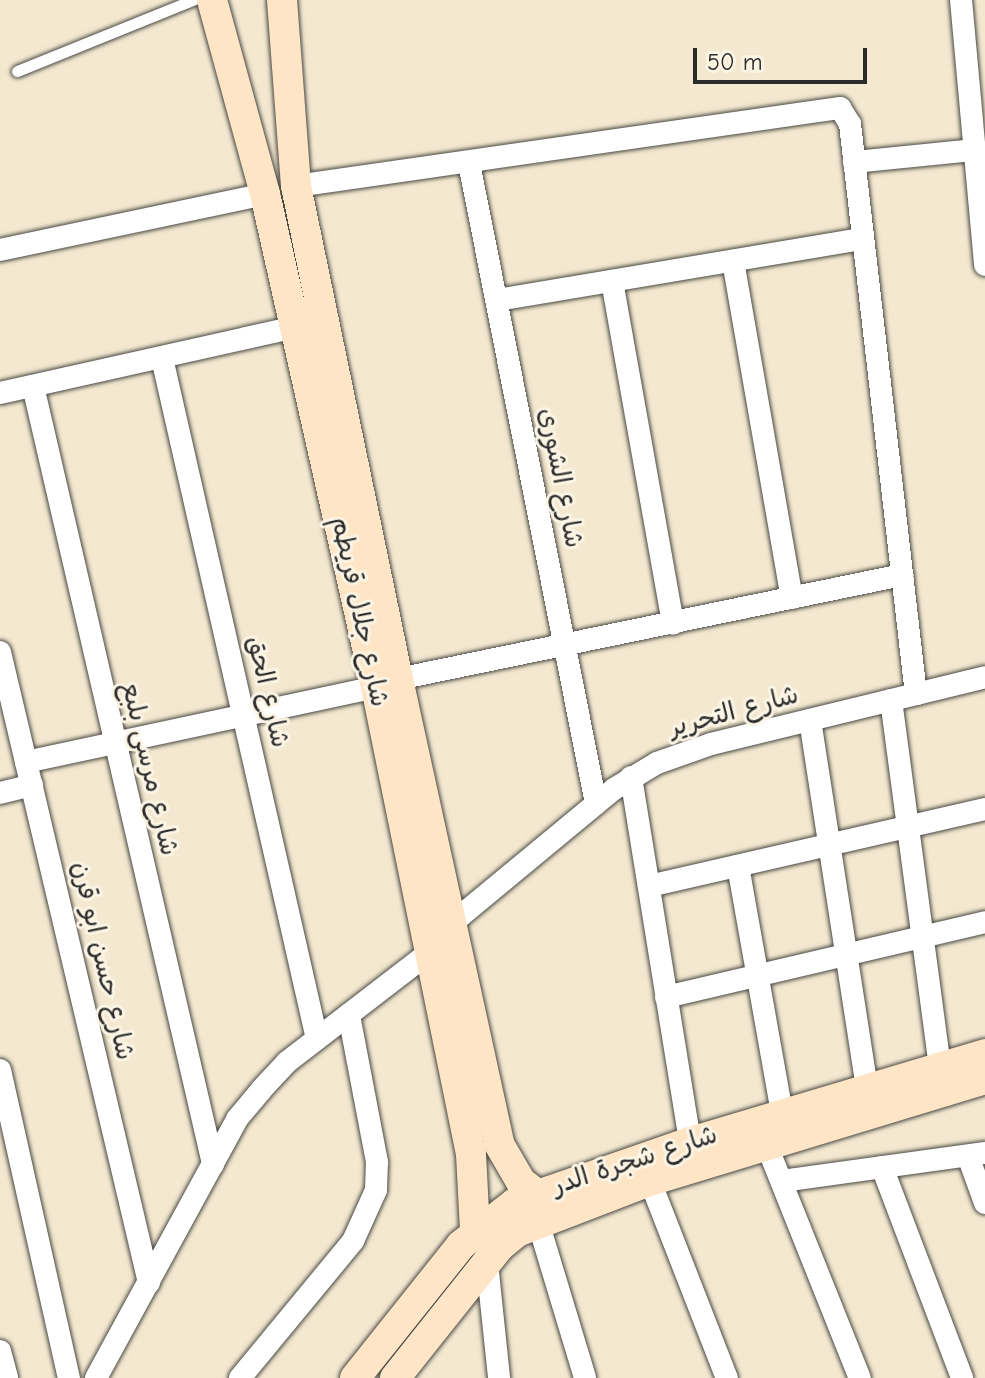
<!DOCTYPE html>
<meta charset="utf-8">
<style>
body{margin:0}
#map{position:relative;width:985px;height:1378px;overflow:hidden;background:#f4e9d0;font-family:"Comic Neue","Playpen Sans Arabic",sans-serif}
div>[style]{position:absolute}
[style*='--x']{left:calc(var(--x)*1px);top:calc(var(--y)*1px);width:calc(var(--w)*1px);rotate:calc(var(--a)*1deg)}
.roads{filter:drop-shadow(0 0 2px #494844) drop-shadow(0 0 2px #494844)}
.lane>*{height:11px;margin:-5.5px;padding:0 5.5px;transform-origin:5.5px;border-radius:5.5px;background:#fff}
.street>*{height:22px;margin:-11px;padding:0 11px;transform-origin:11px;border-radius:11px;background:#fff}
.secondary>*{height:30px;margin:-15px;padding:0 15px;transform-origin:15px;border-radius:15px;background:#fee5c5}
span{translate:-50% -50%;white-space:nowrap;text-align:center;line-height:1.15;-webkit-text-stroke:6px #fcf5e5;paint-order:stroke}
.street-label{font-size:26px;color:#2b2b2b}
.scale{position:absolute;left:693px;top:48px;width:174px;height:36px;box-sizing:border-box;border:4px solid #2b2b2b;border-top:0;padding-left:10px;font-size:24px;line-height:28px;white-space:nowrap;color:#2b2b2b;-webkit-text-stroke:6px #fcf5e5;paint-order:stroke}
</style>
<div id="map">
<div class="roads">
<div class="lane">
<i style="--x:17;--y:71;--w:190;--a:-22"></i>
</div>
<div class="street">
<i style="--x:961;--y:0;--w:266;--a:84.8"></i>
<i style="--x:854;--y:162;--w:121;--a:-5.7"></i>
<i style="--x:469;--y:163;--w:653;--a:78.79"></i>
<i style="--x:296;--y:186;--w:550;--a:-8.16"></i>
<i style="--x:840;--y:108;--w:19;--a:58"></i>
<i style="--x:850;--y:124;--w:574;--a:83.4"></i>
<i style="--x:0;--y:250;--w:271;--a:-11.9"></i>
<i style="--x:733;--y:261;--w:342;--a:80.1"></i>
<i style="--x:612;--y:281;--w:348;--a:79.9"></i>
<i style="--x:497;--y:300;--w:371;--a:-9.5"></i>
<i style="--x:162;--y:358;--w:698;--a:77.18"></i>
<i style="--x:33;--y:386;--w:799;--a:76.97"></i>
<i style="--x:0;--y:393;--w:303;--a:-12.6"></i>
<i style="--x:0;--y:652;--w:648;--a:76.71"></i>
<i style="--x:398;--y:679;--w:515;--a:-11.66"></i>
<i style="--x:891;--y:700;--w:370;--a:82.4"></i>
<i style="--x:810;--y:720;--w:373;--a:81.2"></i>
<i style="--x:26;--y:762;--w:358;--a:-12.1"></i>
<i style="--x:631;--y:777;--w:370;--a:80.8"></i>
<i style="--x:0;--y:793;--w:33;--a:-14"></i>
<i style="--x:738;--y:866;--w:252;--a:79.9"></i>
<i style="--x:649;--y:886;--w:345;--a:-12.9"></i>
<i style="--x:452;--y:923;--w:210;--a:-39.6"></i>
<i style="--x:614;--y:789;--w:50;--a:-31.2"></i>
<i style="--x:657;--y:763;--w:57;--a:-19.4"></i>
<i style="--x:711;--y:744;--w:282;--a:-13.7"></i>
<i style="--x:666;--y:997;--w:328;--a:-13.2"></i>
<i style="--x:0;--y:1070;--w:316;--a:77.4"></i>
<i style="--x:767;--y:1146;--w:250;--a:68.2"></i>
<i style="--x:968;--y:1156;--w:50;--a:70.1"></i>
<i style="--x:882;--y:1167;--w:226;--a:69.2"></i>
<i style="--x:650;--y:1181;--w:212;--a:68.7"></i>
<i style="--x:782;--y:1181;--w:205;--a:-7.9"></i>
<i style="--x:538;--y:1222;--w:163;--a:73.2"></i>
<i style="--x:487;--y:1263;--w:116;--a:84"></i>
<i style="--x:0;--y:1351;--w:28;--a:75"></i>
<i style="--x:96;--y:1378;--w:295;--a:-61.4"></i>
<i style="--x:237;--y:1119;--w:38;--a:-50"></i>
<i style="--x:261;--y:1090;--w:38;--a:-47"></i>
<i style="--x:287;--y:1062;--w:182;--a:-37.6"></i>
<i style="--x:240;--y:1378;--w:178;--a:-50.5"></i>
<i style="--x:353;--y:1241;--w:56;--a:-65.7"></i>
<i style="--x:376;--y:1190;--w:28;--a:-88"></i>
<i style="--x:377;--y:1162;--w:150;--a:-100.8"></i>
</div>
<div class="secondary">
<i style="--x:212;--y:0;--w:201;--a:74.7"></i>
<i style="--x:265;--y:194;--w:505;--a:77.31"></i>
<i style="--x:376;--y:687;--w:477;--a:78.5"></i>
<i style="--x:471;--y:1154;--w:76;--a:87"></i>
<i style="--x:282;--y:0;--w:187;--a:85.7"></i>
<i style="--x:296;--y:186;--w:503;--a:78.31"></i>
<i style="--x:398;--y:679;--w:476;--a:77.7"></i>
<i style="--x:499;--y:1144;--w:44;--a:59.9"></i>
<i style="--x:521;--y:1182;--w:20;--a:37"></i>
<i style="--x:355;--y:1378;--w:170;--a:-51.4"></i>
<i style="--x:461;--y:1245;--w:68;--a:-37.9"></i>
<i style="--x:515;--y:1203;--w:185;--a:-19.2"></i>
<i style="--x:690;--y:1142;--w:308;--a:-16.6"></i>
<i style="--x:395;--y:1378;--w:169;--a:-51.5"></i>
<i style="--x:500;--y:1246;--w:22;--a:-39"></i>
<i style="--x:517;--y:1232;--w:142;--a:-21"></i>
<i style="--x:650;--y:1181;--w:350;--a:-16.9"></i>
</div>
</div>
<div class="street-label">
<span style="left:560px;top:478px;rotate:79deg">شارع الشورى</span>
<span style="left:359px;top:612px;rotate:78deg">شارع جلال قريطم</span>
<span style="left:267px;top:692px;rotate:77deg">شارع الحق</span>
<span style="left:734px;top:712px;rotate:-15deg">شارع التحرير</span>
<span style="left:149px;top:769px;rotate:77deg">شارع مرسى بلبع</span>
<span style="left:102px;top:961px;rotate:77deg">شارع حسن ابو قرن</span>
<span style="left:635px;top:1161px;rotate:-18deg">شارع شجرة الدر</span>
</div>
<div class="scale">50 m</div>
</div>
